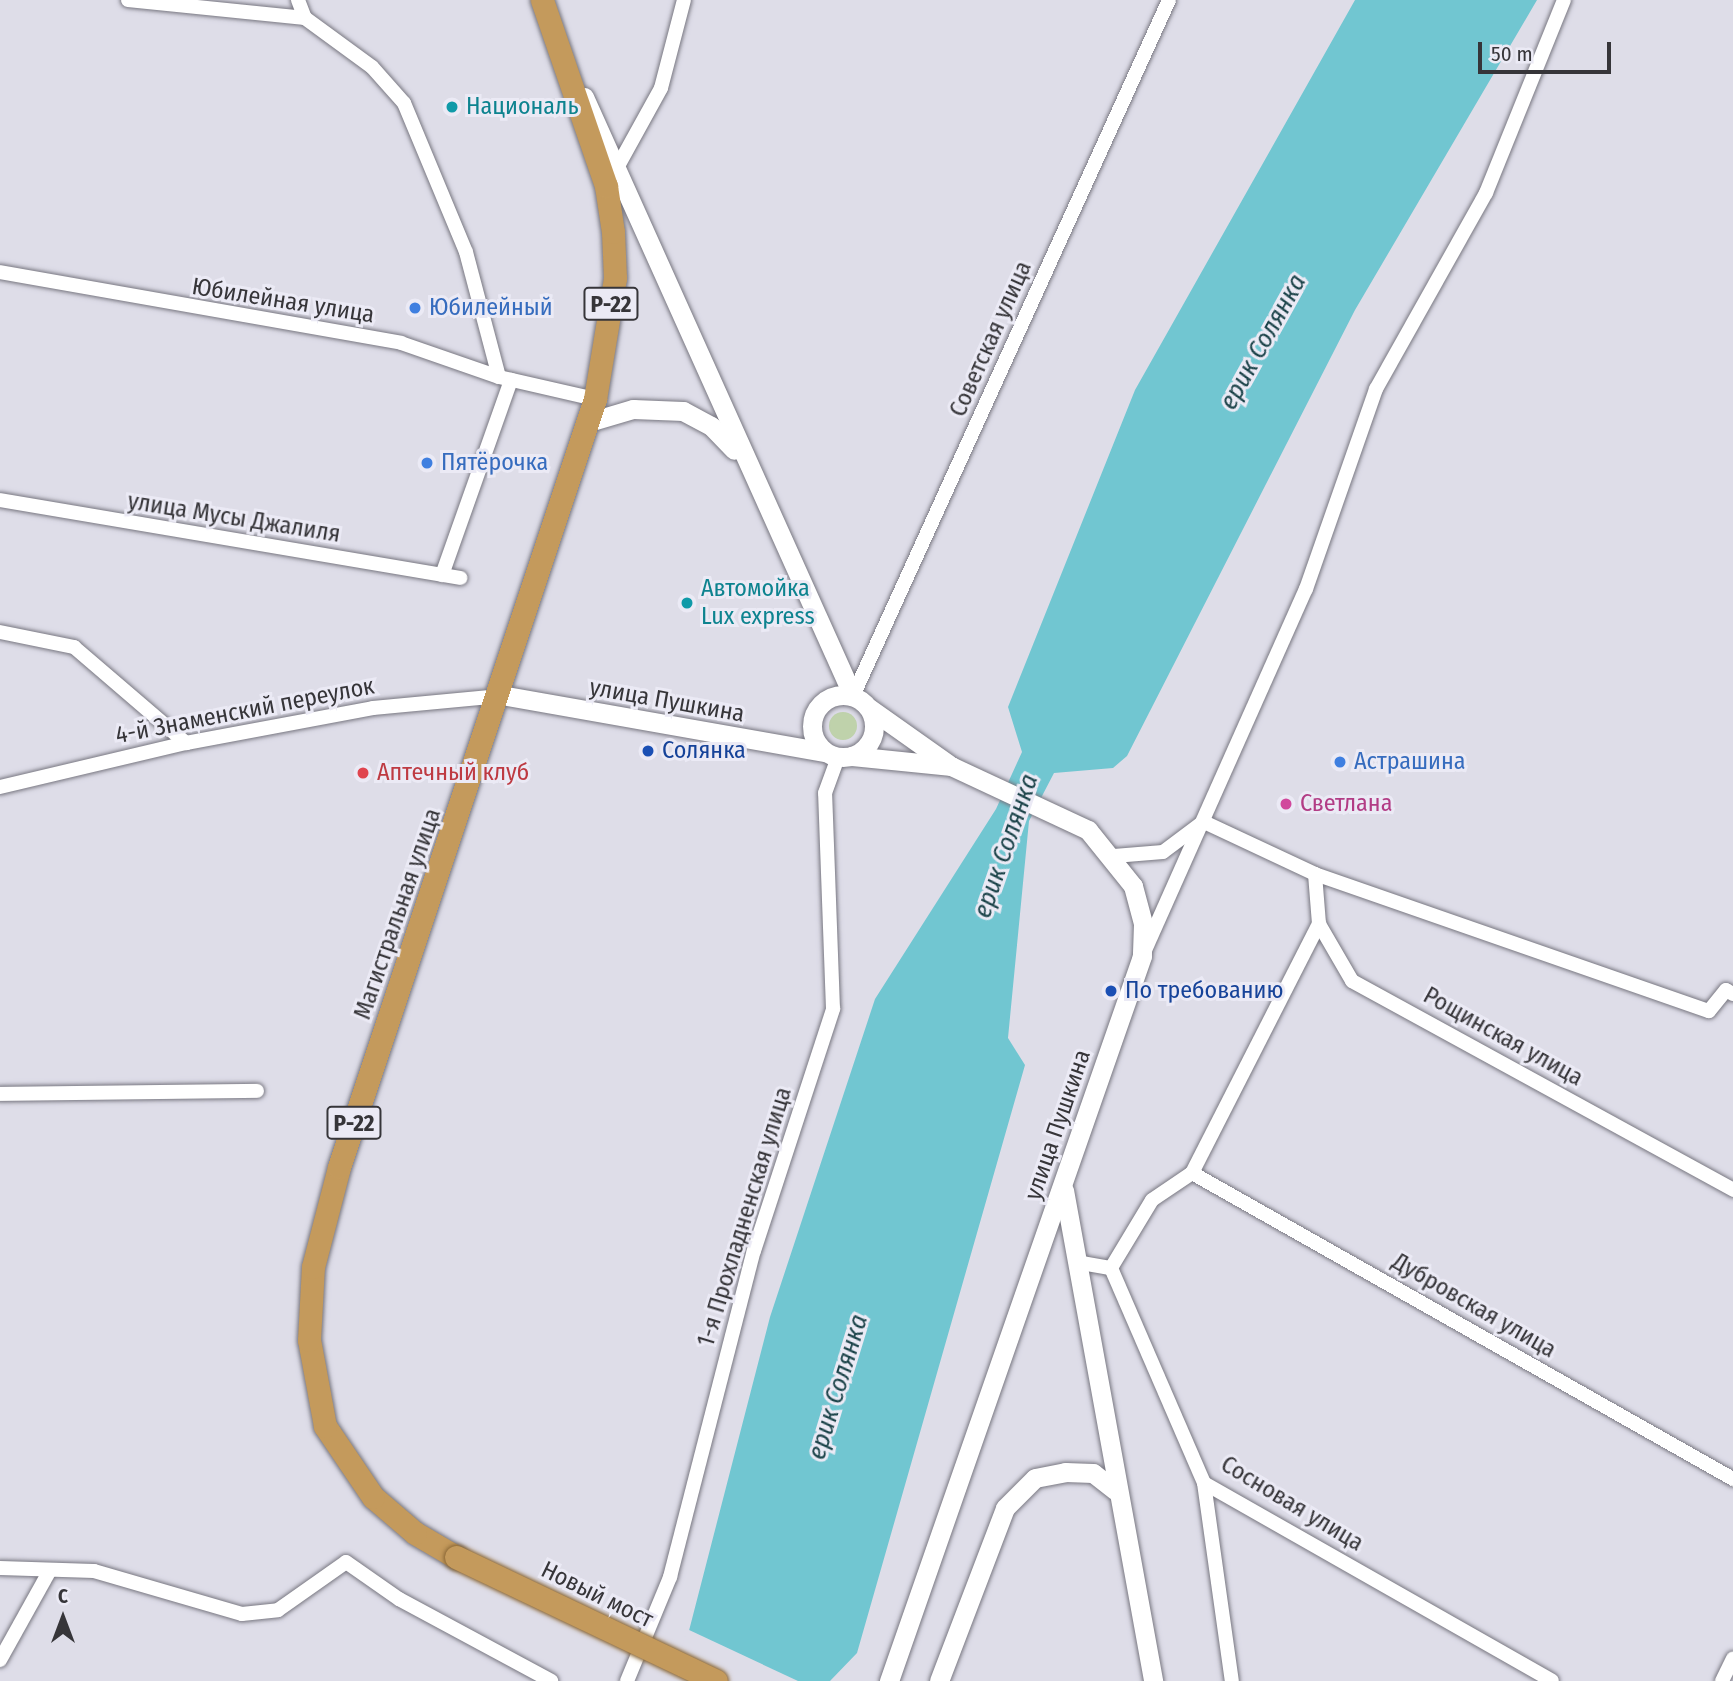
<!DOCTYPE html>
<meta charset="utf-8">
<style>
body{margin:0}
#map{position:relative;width:1733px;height:1681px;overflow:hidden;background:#dedde8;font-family:"Fira Sans Condensed",sans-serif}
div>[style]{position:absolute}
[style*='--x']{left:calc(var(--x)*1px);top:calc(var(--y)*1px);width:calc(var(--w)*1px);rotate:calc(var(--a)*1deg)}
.green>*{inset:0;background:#bfd2ab}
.round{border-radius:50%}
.water>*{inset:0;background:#71c6d1}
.pier>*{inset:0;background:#dedde8}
.roads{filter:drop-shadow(0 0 2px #787781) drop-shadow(0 0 2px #787781)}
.minor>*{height:14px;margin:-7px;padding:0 7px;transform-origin:7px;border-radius:7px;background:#fff}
.secondary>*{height:19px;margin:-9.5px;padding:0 9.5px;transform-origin:9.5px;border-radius:9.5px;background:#fff}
.secondary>.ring{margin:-9.5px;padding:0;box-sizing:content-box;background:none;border:19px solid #fff;border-radius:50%}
.trunk>*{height:23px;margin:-11.5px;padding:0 11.5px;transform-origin:11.5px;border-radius:11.5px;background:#c49a5c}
.bridges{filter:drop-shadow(0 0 2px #896635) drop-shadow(0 0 2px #896635)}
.trunk-bridge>*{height:23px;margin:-11.5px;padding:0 11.5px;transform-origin:11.5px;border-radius:11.5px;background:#c49a5c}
.dots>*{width:19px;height:19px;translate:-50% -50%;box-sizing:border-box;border:4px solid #ebeaf5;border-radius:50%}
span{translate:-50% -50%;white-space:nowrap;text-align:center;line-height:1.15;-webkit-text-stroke:6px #ebeaf5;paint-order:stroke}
.shield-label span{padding:2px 5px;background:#ebeaf5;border:2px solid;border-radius:5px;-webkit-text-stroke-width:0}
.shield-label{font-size:23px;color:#363539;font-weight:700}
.culture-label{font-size:24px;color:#0d838f}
.left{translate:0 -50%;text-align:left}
.street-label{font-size:24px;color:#363539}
.shop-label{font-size:24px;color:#366cbe}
.transit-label{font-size:24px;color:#164399}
.health-label{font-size:24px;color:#be3a42}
.hotel-label{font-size:24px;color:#b23c85}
.water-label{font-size:26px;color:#1b4349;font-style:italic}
.north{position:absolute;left:28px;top:1583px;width:70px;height:70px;-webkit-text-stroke:5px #ebeaf5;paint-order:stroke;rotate:0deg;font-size:19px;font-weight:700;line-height:28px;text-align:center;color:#363539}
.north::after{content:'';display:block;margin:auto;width:24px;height:32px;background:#363539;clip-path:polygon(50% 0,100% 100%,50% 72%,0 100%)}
.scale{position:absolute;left:1478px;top:42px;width:133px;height:32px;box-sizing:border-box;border:4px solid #363539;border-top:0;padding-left:9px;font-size:21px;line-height:24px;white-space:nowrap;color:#363539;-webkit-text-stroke:5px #ebeaf5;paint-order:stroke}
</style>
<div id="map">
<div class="green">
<i class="round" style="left:829px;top:712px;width:28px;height:28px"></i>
</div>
<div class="water">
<i style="clip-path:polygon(1355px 0,1537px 0,1355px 310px,1127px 756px,1113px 768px,1054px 773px,1029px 821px,1008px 1038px,1025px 1065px,857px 1653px,830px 1681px,676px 1681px,770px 1317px,875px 999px,996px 809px,1022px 752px,1008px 707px,1135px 390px)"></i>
</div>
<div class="pier">
<i style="clip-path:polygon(687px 1629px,798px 1681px,673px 1681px)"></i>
</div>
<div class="roads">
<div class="minor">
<i style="--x:128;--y:0;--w:178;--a:5.8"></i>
<i style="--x:298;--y:0;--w:19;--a:69"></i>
<i style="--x:305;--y:18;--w:83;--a:36.2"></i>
<i style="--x:372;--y:67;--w:48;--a:48.4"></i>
<i style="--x:404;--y:103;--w:161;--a:67.4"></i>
<i style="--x:466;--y:252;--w:129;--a:75.2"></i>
<i style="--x:618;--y:166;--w:89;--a:-61.1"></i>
<i style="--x:661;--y:88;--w:91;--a:-75.4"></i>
<i style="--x:0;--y:272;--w:407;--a:10"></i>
<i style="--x:401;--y:343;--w:104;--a:19.1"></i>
<i style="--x:499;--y:377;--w:98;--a:12.9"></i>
<i style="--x:0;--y:500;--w:467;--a:9.6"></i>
<i style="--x:442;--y:575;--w:207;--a:-70.5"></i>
<i style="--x:0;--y:632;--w:76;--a:11.5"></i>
<i style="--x:74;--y:647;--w:148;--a:40.6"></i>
<i style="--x:853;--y:696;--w:764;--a:-65.58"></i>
<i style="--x:0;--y:787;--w:191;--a:-13.3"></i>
<i style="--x:186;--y:743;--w:190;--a:-10.6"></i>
<i style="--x:373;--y:708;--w:128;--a:-5.4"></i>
<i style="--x:1204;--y:822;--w:123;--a:25.1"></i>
<i style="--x:1315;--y:874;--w:417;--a:19.2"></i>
<i style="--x:1709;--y:1011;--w:27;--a:-51"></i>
<i style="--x:1726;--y:990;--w:8;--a:30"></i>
<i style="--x:1114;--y:856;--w:49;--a:-4.7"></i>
<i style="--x:1163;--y:852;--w:50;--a:-36.9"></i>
<i style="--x:1315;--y:874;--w:50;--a:85.4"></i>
<i style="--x:1319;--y:924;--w:66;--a:59.9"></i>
<i style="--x:1352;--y:981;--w:435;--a:28.7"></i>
<i style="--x:1146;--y:948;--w:393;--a:-66"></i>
<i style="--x:1306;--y:589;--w:212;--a:-70.7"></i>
<i style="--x:1376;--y:389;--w:225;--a:-60.7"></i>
<i style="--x:1486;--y:193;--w:208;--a:-68"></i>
<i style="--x:0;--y:1094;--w:257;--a:-0.7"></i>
<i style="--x:1192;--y:1173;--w:622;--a:29.49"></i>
<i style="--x:1076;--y:1262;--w:36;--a:10"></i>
<i style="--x:1111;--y:1268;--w:234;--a:66.6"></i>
<i style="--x:1204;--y:1483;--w:400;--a:29.6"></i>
<i style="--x:1111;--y:1268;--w:79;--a:-58.9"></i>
<i style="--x:1152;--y:1200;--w:48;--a:-34"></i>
<i style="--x:1192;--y:1173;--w:280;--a:-63"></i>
<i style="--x:1204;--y:1483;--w:200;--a:82"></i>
<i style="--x:0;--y:1568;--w:94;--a:1.8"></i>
<i style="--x:94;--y:1571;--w:154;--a:16.2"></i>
<i style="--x:242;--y:1614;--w:36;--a:-6"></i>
<i style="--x:278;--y:1610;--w:83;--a:-35.2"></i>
<i style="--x:346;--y:1562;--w:65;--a:34.9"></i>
<i style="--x:399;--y:1599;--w:173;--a:28.3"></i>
<i style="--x:0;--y:1660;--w:101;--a:-60.9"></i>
<i style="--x:627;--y:1681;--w:113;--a:-67.5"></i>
<i style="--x:670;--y:1577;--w:337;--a:-75.6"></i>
<i style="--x:754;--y:1251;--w:255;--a:-71.9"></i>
<i style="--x:833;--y:1009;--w:216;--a:-92.1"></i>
<i style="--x:825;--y:793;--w:38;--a:-70"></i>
<i style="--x:1722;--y:1681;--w:25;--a:-64"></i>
</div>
<div class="secondary">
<i style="--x:584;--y:97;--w:657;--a:65.82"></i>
<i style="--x:589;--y:422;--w:46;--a:-16.5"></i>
<i style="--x:633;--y:409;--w:50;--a:2.3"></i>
<i style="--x:683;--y:411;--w:32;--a:28"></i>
<i style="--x:711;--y:426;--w:33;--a:46"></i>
<i class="ring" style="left:812px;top:695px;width:43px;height:43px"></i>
<i style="--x:501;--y:695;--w:329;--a:10"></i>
<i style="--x:869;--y:708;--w:97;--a:35.3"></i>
<i style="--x:852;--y:756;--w:100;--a:5.8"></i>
<i style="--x:951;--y:766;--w:151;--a:25"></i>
<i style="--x:1088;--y:830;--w:72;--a:51.2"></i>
<i style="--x:1133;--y:886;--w:39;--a:75"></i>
<i style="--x:1143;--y:924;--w:32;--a:92"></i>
<i style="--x:1142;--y:956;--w:768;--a:109.24"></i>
<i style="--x:1064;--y:1190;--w:499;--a:79.7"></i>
<i style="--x:939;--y:1681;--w:185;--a:-69.1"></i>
<i style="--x:1005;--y:1508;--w:42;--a:-45"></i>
<i style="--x:1035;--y:1478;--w:31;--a:-11"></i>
<i style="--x:1065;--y:1472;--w:28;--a:2"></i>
<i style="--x:1093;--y:1473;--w:28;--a:38"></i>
</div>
<div class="trunk">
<i style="--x:456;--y:1557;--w:48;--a:-149.7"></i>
<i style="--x:415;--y:1533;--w:55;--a:-139.4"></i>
<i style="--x:373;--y:1497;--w:86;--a:-124.1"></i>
<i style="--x:325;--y:1426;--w:87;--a:-100.5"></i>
<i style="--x:309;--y:1340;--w:73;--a:-86.9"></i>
<i style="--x:313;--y:1267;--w:103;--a:-75.4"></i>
<i style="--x:339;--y:1167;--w:810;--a:-71.57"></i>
<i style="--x:595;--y:399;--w:123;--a:-80.6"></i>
<i style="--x:615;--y:278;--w:46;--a:-92.5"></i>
<i style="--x:613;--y:232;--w:47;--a:-98.7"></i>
<i style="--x:606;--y:186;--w:197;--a:-109"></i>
</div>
</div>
<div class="bridges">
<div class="trunk-bridge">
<i style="--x:456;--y:1557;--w:288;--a:25.5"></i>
</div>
</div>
<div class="dots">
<i style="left:452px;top:107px;background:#0f9aa8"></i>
<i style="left:415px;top:308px;background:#3f7fe0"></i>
<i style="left:427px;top:463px;background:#3f7fe0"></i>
<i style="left:687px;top:603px;background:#0f9aa8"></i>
<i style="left:648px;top:751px;background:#1a4fb4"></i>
<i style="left:1340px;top:762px;background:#3f7fe0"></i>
<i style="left:363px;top:773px;background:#e0444e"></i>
<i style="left:1286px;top:804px;background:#d1479c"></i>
<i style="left:1111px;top:991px;background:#1a4fb4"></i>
</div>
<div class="shield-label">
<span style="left:611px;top:304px">Р-22</span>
<span style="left:354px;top:1123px">Р-22</span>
</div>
<div class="culture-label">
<span class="left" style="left:466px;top:107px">Националь</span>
<span class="left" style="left:701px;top:603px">Автомойка<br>Lux express</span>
</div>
<div class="street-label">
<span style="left:283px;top:301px;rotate:9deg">Юбилейная улица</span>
<span style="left:991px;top:339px;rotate:-66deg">Советская улица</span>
<span style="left:234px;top:518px;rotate:9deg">улица Мусы Джалиля</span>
<span style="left:667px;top:701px;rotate:10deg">улица Пушкина</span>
<span style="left:245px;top:711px;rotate:-11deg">4-й Знаменский переулок</span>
<span style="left:398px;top:914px;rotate:-71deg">Магистральная улица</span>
<span style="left:1503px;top:1037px;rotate:29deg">Рощинская улица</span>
<span style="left:1058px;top:1125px;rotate:-71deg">улица Пушкина</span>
<span style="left:745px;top:1217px;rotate:-73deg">1-я Прохладненская улица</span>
<span style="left:1474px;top:1306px;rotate:30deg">Дубровская улица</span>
<span style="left:1292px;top:1504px;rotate:31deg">Сосновая улица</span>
<span style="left:597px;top:1595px;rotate:26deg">Новый мост</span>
</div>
<div class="shop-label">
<span class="left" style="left:429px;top:308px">Юбилейный</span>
<span class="left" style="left:441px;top:463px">Пятёрочка</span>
<span class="left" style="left:1354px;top:762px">Астрашина</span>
</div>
<div class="transit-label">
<span class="left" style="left:662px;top:751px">Солянка</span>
<span class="left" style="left:1125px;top:991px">По требованию</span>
</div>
<div class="health-label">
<span class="left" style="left:377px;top:773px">Аптечный клуб</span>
</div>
<div class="hotel-label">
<span class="left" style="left:1300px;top:804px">Светлана</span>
</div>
<div class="water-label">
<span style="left:1263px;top:342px;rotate:-61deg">ерик Солянка</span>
<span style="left:1006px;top:846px;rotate:-71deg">ерик Солянка</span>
<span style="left:838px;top:1387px;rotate:-73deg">ерик Солянка</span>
</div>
<div class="north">С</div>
<div class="scale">50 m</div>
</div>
